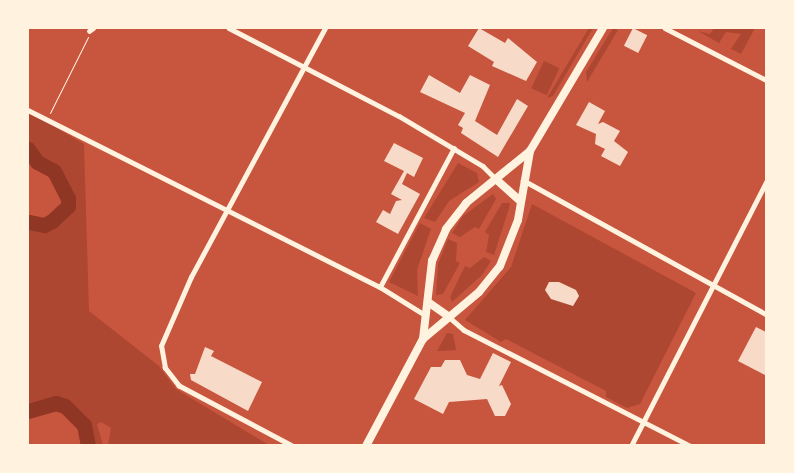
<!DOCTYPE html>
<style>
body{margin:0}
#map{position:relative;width:794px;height:473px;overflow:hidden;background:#c8553d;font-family:"Source Serif 4",serif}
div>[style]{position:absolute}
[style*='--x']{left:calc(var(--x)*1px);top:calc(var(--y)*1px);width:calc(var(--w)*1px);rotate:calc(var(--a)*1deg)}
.green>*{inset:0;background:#ae4732;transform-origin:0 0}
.river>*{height:15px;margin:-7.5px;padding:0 7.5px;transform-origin:7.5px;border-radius:7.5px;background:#8f3625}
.building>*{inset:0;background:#f7dbc8;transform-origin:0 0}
.path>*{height:1px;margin:-0.5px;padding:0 0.5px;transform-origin:0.5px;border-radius:0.5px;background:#fff3e0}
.minor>*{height:4.5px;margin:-2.25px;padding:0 2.25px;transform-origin:2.25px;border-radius:2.25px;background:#fff3e0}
.primary>*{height:8px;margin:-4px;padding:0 4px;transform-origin:4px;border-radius:4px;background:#fff3e0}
span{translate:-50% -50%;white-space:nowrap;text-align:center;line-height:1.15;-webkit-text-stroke:4px #fff3e0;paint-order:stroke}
.frame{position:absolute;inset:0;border:29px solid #fff3e0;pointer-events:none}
</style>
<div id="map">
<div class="green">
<i style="clip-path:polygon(589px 28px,593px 28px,553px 96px,547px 98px)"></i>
<i style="clip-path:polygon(613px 28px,618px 30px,587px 82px,586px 72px)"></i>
<i style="clip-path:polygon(714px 28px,755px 28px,741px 54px,731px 49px,741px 34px,726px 32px,719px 43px,698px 31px,710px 34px)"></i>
<i style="left:544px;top:61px;width:17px;height:30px;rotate:25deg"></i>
<i style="clip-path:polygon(28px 111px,84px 144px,89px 311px,159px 366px,176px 389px,269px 445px,108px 445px,111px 428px,101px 422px,97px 424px,103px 445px,86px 445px,87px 431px,65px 406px,56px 403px,28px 410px,28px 222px,44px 225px,68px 206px,67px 194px,54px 171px,37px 162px,28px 149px)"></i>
<i style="clip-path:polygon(458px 163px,477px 173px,479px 182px,449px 201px,435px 222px,424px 218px)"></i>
<i style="clip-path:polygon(493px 194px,496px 199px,479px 229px,475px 227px,460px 237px,452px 233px,463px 216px)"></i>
<i style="clip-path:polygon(502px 203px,510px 203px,509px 208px,494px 255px,486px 252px,489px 235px,485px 232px)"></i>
<i style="clip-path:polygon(532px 204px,696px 293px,640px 404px,627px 408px,606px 397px,606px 391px,506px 339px,501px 342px,465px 320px,511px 267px)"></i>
<i style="clip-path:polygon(420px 223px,431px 229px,417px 270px,418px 296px,389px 282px)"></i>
<i style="clip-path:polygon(448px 239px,457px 243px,456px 261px,460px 263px,443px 294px,436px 295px,438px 264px)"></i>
<i style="clip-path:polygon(484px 257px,491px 261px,482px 275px,452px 302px,450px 297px,465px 266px,470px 268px)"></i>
<i style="clip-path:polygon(447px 333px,453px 334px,456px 350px,437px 351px)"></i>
</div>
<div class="river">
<i style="--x:28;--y:149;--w:16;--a:55"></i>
<i style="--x:37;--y:162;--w:19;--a:28"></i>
<i style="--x:54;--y:171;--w:30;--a:63"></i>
<i style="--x:68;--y:198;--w:8;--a:90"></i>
<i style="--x:68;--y:206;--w:22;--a:137"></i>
<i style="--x:52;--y:221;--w:9;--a:153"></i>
<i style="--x:44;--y:225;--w:16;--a:-169"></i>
<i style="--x:28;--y:411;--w:29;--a:-16"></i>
<i style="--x:56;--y:403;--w:9;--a:18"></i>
<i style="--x:65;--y:406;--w:27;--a:45"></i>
<i style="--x:84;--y:425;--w:21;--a:79"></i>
</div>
<div class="building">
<i style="clip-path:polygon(479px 28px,505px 43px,508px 38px,537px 62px,526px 81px,492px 66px,494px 62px,468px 46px)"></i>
<i style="left:633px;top:28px;width:16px;height:20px;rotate:27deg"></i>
<i style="clip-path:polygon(429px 75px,460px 93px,470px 75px,490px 85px,475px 121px,497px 135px,517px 99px,528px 106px,498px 157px,461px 133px,463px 128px,458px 125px,465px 113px,420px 92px)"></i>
<i style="clip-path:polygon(589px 102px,605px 111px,598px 124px,603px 122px,620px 131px,614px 141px,628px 152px,620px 166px,601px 156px,605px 149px,595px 144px,596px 134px,576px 125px)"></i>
<i style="clip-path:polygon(394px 143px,423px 158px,414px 177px,407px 173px,402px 184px,420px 194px,398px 234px,376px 222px,383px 210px,390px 214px,396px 201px,402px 200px,391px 194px,404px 171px,384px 161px)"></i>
<i style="clip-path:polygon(549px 282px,559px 282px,576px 290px,579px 296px,573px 306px,551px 299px,545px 290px)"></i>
<i style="clip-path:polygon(756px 327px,766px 332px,765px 375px,738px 361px)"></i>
<i style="clip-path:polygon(205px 347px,214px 351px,211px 356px,262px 382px,248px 411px,191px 380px,190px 374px,195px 374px)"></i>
<i style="clip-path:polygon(493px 353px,511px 362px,499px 386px,502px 385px,511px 404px,505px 416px,495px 416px,487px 399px,449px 402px,443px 414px,414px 399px,431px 367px,441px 367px,445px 360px,460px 360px,467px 375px,480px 379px)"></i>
</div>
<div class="path">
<i style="--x:50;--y:113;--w:85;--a:-63.4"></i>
</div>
<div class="minor">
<i style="--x:229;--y:28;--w:191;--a:27.4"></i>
<i style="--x:399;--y:116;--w:98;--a:30.8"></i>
<i style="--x:483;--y:166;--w:20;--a:45"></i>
<i style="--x:665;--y:28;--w:114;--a:27.2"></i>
<i style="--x:89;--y:31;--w:5;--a:-37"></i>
<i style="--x:28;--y:110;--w:394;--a:26.7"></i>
<i style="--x:380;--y:287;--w:53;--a:31.9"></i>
<i style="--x:523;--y:180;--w:277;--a:28.9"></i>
<i style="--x:380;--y:287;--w:157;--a:-62"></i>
<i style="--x:448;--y:316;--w:21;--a:41"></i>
<i style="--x:464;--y:330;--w:255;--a:27.1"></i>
<i style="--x:292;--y:446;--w:128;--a:-152"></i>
<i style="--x:179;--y:386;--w:23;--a:-128"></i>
<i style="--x:165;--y:368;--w:22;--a:-100"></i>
<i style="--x:161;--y:346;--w:75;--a:-66.5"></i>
<i style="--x:191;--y:277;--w:283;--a:-61.7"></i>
<i style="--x:631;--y:446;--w:297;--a:-62.9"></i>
</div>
<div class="primary">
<i style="--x:498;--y:181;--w:28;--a:42"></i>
<i style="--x:428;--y:302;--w:24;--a:35"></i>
<i style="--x:423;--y:339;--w:79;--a:-83.4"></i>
<i style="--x:432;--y:261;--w:35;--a:-66"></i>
<i style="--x:446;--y:229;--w:33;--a:-52"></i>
<i style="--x:466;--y:203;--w:82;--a:-39.1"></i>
<i style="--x:366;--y:446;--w:121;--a:-62"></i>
<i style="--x:423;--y:339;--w:73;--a:-40"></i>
<i style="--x:479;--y:292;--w:33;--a:-51"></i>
<i style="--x:500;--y:266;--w:49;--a:-68.6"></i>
<i style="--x:518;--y:220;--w:70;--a:-80.1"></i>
<i style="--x:530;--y:151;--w:143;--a:-59.3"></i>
</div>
<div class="frame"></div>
</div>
